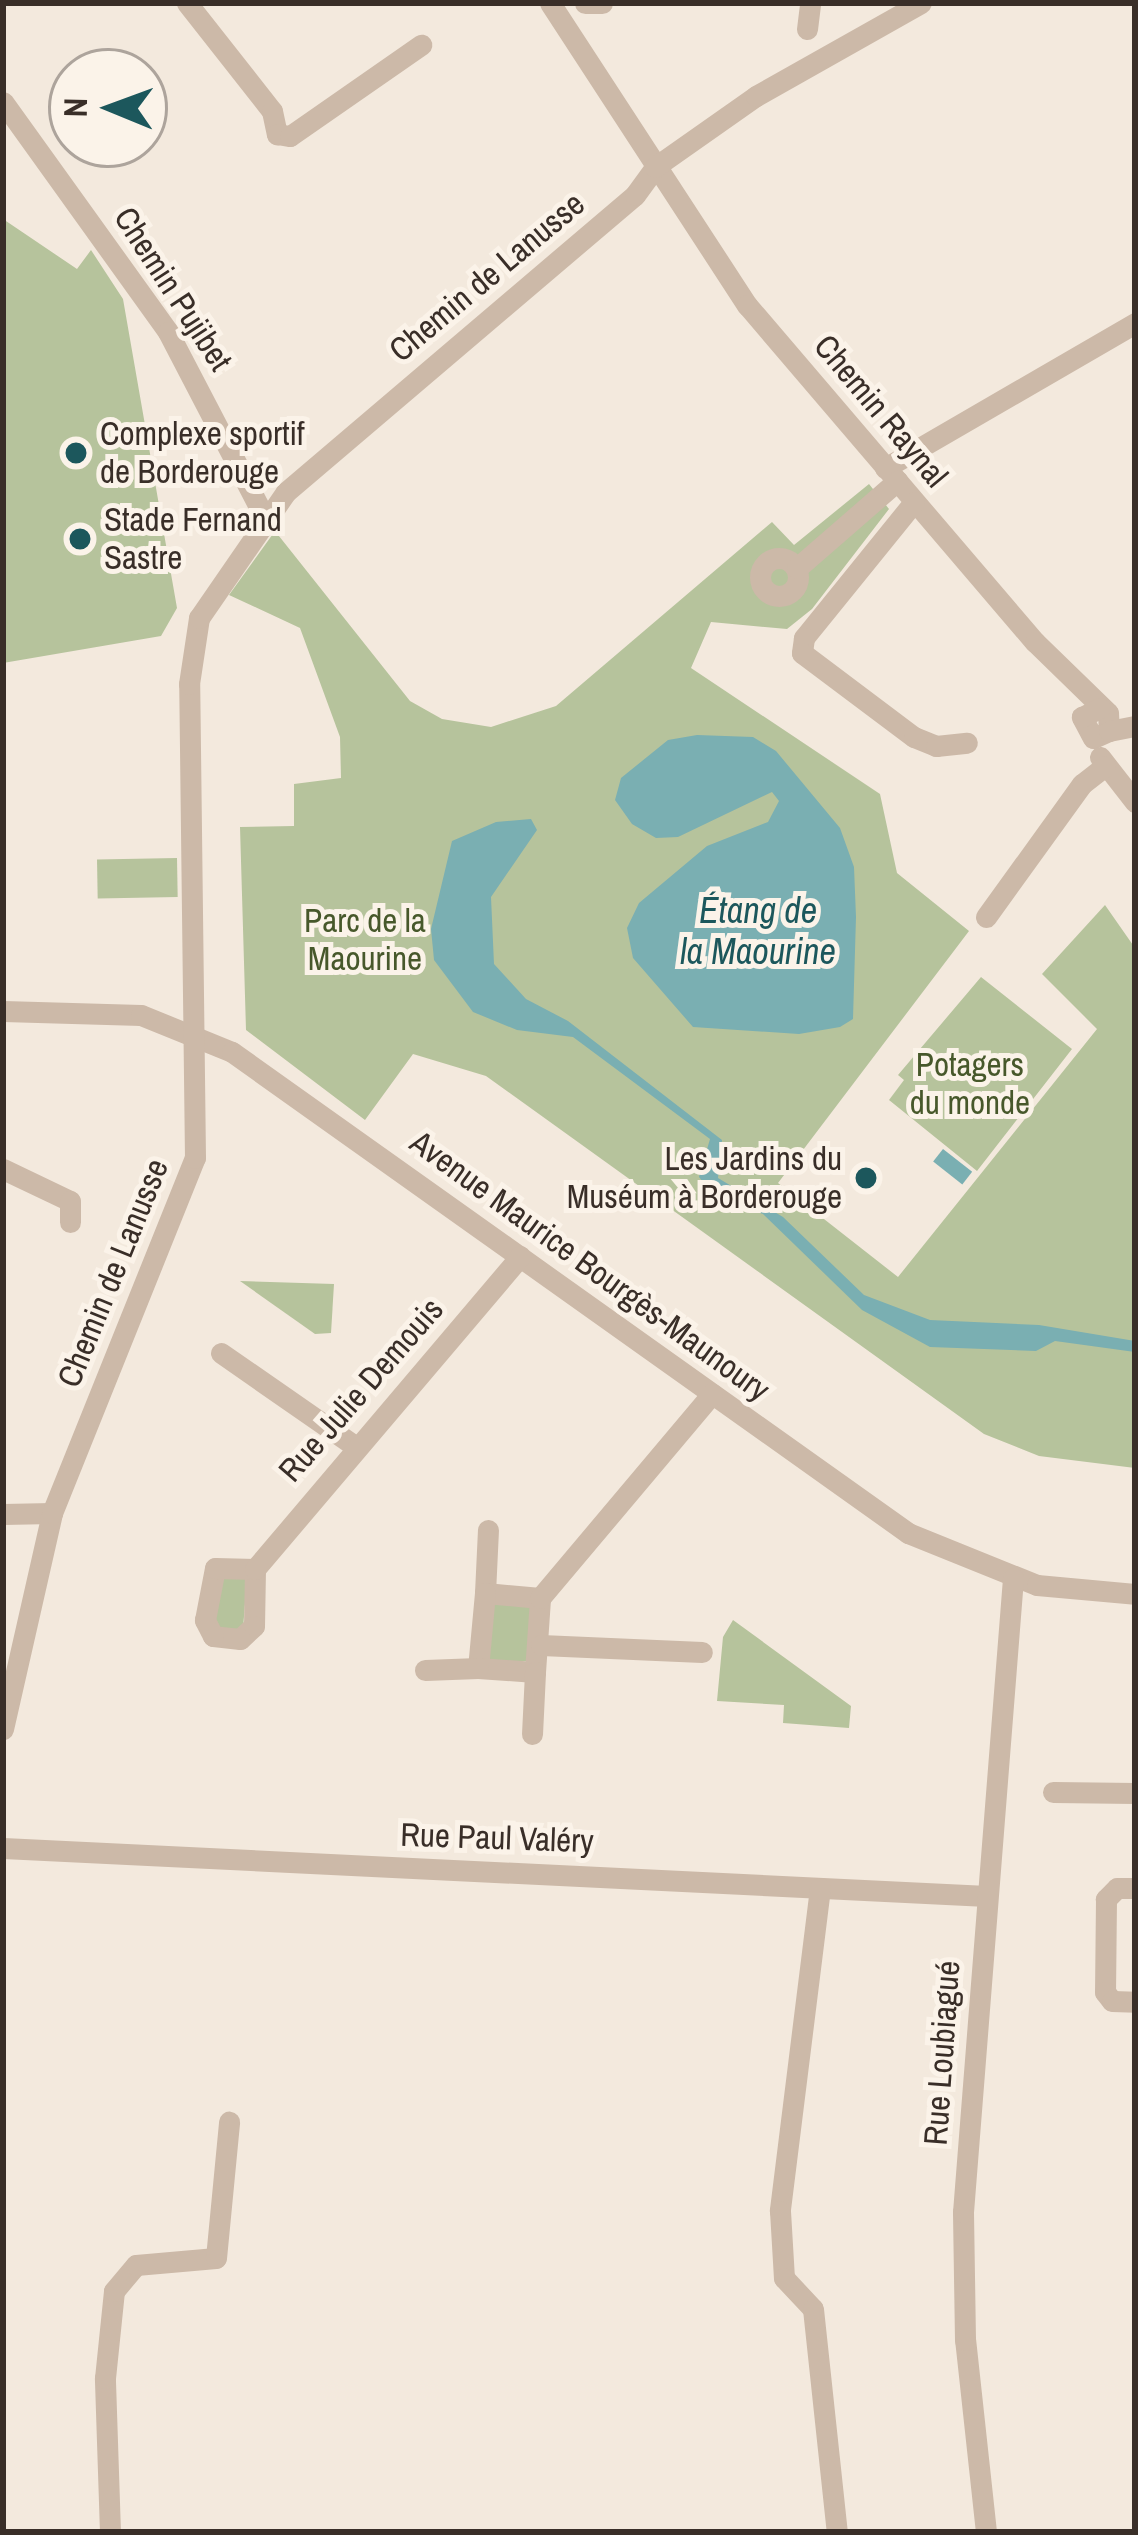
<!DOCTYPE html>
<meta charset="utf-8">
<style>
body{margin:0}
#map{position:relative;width:1138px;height:2535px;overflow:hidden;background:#f3e9dd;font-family:"Archivo Narrow",sans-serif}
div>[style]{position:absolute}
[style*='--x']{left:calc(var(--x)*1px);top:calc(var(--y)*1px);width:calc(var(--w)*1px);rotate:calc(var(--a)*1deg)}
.green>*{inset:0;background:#b6c39c;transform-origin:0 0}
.water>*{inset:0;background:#7aafb2;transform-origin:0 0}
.minor>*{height:21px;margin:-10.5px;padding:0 10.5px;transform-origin:10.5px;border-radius:10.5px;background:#ccb9a8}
.minor>.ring{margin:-10.5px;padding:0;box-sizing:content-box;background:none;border:21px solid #ccb9a8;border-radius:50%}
.dots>*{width:33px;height:33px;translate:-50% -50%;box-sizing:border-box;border:6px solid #fbf3e9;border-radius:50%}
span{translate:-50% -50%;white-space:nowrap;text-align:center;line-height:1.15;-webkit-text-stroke:10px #fbf3e9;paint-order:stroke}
.street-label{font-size:33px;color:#392e28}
.poi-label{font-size:33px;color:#392e28}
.left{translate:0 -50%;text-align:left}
.right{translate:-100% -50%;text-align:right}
.park-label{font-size:33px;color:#47582b}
.water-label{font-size:36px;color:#1c575c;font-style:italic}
.frame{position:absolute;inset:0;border:6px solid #392e28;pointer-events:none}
.north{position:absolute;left:48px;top:48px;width:120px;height:120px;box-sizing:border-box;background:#fbf3e9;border:3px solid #ada49c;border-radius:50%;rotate:271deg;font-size:33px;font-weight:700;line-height:48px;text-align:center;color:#392e28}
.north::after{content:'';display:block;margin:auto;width:42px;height:54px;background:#1c575c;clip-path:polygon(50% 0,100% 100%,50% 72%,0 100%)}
</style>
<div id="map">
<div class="green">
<i style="clip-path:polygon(3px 219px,77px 269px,91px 250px,123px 299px,177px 608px,161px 636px,3px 663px)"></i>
<i style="clip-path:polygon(869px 484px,889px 509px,812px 609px,787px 629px,711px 622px,691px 668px,880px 794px,897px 873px,969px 931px,778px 1183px,898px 1277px,1097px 1029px,1042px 974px,1105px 905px,1135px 948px,1135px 1468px,1039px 1456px,984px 1434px,486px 1076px,413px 1054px,365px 1120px,246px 1030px,240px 827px,294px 826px,294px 784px,341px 778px,340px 737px,300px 628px,229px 595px,275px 531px,410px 701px,442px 719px,491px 727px,556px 706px,772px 522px,794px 545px)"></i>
<i style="left:177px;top:858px;width:39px;height:80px;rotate:89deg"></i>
<i style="clip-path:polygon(981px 977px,1072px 1049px,977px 1171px,889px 1100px,904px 1080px,898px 1075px)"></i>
<i style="clip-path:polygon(240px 1281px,334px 1284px,331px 1333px,315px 1334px)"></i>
<i style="clip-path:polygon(247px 1577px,243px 1629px,216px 1631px,216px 1578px)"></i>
<i style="left:533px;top:1603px;width:58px;height:47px;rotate:89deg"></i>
<i style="clip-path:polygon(733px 1620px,851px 1706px,849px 1728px,783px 1723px,784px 1705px,717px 1701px,723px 1637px)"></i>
</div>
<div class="water">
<i style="clip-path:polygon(697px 735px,753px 737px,776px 751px,840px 828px,854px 867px,856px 917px,853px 1019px,840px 1027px,799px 1034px,693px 1027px,633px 958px,627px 928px,639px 903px,707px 846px,768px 822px,779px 801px,772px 792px,678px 837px,656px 838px,632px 824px,615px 800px,621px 778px,668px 740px)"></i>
<i style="clip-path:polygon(531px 819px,537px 830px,491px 897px,494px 964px,526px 999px,568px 1021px,722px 1140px,718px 1178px,783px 1217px,864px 1295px,930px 1320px,1039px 1325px,1135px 1341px,1135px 1352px,1055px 1341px,1036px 1351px,930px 1347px,862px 1310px,763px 1214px,714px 1196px,699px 1177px,710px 1139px,573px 1037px,517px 1030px,473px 1012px,434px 960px,431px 929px,452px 841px,496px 822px)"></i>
<i style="left:943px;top:1149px;width:37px;height:16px;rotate:38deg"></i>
</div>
<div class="minor">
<i style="--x:187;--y:3;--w:137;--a:51.8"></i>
<i style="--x:272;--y:111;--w:24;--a:78"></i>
<i style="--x:277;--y:134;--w:13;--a:9"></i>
<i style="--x:290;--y:136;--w:160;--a:-34.8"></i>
<i style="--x:550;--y:3;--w:361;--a:56.9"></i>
<i style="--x:747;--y:305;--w:443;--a:49.5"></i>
<i style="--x:1035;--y:642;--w:102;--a:44.2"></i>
<i style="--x:1108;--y:713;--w:18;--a:87"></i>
<i style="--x:1109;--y:731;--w:17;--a:156"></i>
<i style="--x:1093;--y:738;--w:24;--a:-118"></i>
<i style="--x:1082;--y:717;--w:20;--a:-27"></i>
<i style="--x:585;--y:3;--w:17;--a:0"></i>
<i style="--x:807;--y:29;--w:26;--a:-83"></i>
<i style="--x:3;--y:102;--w:283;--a:54.3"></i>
<i style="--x:168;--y:332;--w:214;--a:62.5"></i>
<i style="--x:885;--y:468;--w:289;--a:-30.1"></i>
<i style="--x:914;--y:502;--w:175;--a:129"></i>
<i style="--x:804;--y:638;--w:15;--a:98"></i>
<i style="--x:802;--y:653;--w:140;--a:36.9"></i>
<i style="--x:914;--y:737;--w:24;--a:22"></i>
<i style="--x:936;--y:746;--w:31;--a:-6"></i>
<i class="ring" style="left:760px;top:558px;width:17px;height:17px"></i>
<i style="--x:797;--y:568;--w:133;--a:-41"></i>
<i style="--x:1109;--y:731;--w:26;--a:-11"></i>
<i style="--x:1100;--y:757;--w:57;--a:52.1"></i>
<i style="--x:986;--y:917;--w:164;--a:-54.2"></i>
<i style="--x:1082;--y:784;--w:29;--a:-38"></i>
<i style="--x:3;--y:1011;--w:138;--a:1.7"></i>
<i style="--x:141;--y:1015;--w:98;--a:22.1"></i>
<i style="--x:232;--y:1052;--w:830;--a:35.43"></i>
<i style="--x:908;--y:1533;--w:139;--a:22"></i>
<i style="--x:1037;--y:1585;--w:98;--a:5.2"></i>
<i style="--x:3;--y:1169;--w:74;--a:25.5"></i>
<i style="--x:70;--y:1201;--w:21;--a:90"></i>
<i style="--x:221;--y:1353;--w:165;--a:34.8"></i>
<i style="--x:3;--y:1514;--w:49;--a:-1.2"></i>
<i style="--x:255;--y:1569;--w:57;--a:91"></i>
<i style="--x:254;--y:1626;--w:19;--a:137"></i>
<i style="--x:240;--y:1639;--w:27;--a:-174"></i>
<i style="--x:213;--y:1636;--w:18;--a:-117"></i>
<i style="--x:205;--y:1620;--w:53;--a:-79.1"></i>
<i style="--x:215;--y:1568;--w:40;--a:1.4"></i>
<i style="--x:255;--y:1569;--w:410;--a:-49.7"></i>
<i style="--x:485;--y:1593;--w:63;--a:-87.3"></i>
<i style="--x:540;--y:1598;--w:55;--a:-174.8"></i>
<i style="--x:485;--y:1593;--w:75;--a:95.3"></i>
<i style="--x:478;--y:1668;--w:57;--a:4"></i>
<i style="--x:535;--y:1672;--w:74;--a:-86.1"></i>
<i style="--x:540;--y:1598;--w:267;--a:-49.9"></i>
<i style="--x:541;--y:1645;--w:161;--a:2.5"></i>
<i style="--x:425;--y:1670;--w:53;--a:-2.2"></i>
<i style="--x:3;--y:1729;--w:221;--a:-77.2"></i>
<i style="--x:52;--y:1513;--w:383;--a:-68.1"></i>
<i style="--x:195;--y:1158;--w:474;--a:-90.7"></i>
<i style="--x:189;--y:684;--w:67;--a:-81.4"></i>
<i style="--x:199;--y:618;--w:153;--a:-55.4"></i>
<i style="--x:286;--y:492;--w:458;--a:-40.4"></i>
<i style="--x:635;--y:195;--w:34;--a:-54"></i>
<i style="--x:655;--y:167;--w:123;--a:-35.1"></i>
<i style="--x:756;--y:96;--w:189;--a:-29.4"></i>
<i style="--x:532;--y:1734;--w:62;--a:-87.2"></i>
<i style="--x:1053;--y:1792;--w:82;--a:0.7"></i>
<i style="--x:3;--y:1848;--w:985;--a:2.79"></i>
<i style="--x:820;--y:1888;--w:325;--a:97.1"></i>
<i style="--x:780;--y:2211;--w:67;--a:86.6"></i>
<i style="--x:784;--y:2278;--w:42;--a:46.9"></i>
<i style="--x:813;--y:2309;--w:224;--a:83.9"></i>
<i style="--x:1135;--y:1888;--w:18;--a:180"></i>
<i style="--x:1117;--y:1888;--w:16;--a:135"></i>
<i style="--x:1106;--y:1899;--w:93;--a:90.6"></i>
<i style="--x:1105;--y:1992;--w:11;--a:52"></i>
<i style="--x:1112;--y:2001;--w:23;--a:2"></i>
<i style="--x:110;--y:2532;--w:154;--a:-91.9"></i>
<i style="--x:105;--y:2378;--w:87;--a:-84.1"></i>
<i style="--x:114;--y:2291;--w:34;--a:-50"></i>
<i style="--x:136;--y:2265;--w:80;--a:-5"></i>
<i style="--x:216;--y:2258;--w:137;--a:-84.5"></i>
<i style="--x:986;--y:2532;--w:193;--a:-96.2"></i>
<i style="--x:965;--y:2340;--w:128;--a:-90.9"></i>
<i style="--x:963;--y:2212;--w:636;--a:-85.49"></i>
</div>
<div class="dots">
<i style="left:76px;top:453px;background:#1c575c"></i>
<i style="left:80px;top:539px;background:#1c575c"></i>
<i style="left:866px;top:1178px;background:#1c575c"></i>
</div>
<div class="street-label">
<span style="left:487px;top:277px;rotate:-40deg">Chemin de Lanusse</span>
<span style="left:173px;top:289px;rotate:57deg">Chemin Pujibet</span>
<span style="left:881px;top:411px;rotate:50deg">Chemin Raynal</span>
<span style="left:590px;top:1266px;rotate:36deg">Avenue Maurice Bourgès-Maunoury</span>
<span style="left:113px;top:1273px;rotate:-68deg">Chemin de Lanusse</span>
<span style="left:361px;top:1390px;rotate:-49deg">Rue Julie Demouis</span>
<span style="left:497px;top:1838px;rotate:2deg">Rue Paul Valéry</span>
<span style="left:942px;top:2053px;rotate:-86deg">Rue Loubiagué</span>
</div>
<div class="poi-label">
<span class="left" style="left:100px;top:453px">Complexe sportif<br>de Borderouge</span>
<span class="left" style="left:104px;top:539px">Stade Fernand<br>Sastre</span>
<span class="right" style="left:842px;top:1178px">Les Jardins du<br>Muséum à Borderouge</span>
</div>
<div class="park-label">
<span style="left:365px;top:940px">Parc de la<br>Maourine</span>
<span style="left:970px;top:1084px">Potagers<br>du monde</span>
</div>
<div class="water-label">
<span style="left:758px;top:931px">Étang de<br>la Maourine</span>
</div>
<div class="frame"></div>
<div class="north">N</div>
</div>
